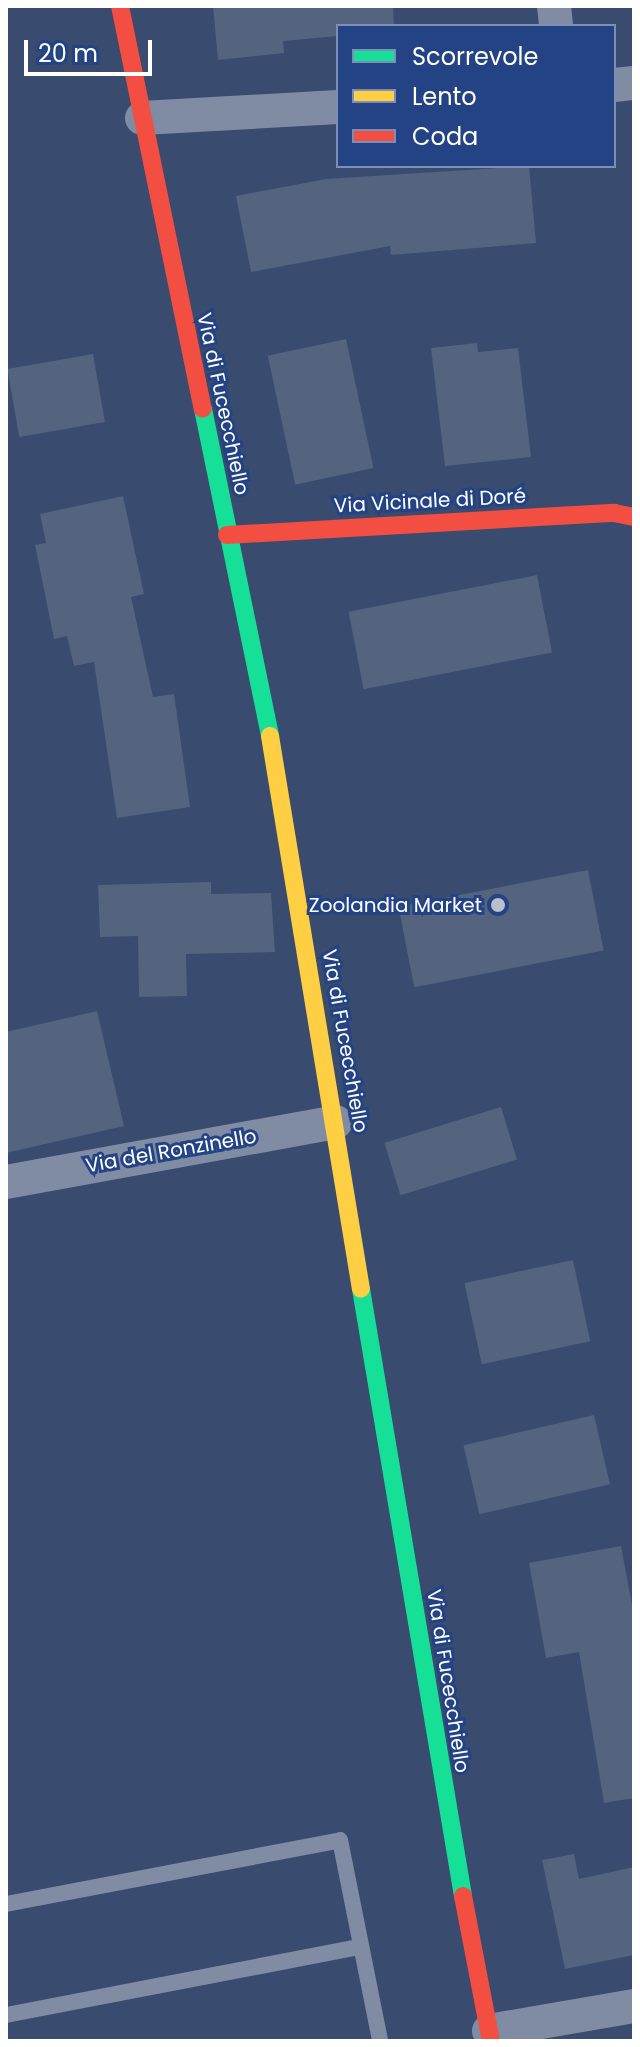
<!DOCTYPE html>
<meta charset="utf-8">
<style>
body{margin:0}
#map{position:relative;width:640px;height:2047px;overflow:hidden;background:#394b6e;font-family:Poppins,sans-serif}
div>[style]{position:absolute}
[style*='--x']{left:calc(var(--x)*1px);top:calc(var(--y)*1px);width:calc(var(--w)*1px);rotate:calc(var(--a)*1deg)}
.building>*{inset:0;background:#54637e;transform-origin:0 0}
.lane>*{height:16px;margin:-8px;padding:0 8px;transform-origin:8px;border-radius:8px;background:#808ca4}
.street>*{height:34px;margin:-17px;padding:0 17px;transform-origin:17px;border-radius:17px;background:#808ca4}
.fast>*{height:18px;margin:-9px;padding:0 9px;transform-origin:9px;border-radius:9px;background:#16e098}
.slow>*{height:18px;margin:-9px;padding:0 9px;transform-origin:9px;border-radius:9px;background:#ffcf43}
.jam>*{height:18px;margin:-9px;padding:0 9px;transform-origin:9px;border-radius:9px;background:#f24e42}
.dots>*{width:22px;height:22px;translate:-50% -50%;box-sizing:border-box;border:4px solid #234384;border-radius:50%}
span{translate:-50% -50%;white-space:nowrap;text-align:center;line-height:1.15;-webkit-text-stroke:6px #234384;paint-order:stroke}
.street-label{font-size:20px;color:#fff}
.poi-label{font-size:20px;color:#fff}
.right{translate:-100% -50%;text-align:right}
.frame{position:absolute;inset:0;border:8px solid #fff;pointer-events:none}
.legend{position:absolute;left:336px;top:24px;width:280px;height:144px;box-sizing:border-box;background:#234384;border:2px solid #7b8eb5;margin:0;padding:10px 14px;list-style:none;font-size:24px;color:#fff}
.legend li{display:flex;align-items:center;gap:16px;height:40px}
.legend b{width:40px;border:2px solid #7b8eb5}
.scale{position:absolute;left:24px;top:40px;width:128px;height:36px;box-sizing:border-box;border:4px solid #fff;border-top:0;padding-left:10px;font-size:24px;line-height:28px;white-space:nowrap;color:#fff;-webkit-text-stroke:6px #234384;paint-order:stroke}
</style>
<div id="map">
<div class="building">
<i style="clip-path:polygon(213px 6px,393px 6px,394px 26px,338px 26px,338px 36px,283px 41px,284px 53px,218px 60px)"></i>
<i style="clip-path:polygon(529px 166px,536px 243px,391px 255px,390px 246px,251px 272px,236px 196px,326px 179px)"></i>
<i style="left:346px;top:339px;width:132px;height:80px;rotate:78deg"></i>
<i style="clip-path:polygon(477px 343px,478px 352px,518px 348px,531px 457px,445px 466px,431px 348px)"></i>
<i style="left:93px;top:354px;width:69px;height:87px;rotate:80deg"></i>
<i style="clip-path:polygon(123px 496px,144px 594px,131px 597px,153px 697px,174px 694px,190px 807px,117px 818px,94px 662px,74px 666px,67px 636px,54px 639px,35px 545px,46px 543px,40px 514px)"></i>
<i style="left:537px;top:575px;width:79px;height:192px;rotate:79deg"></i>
<i style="left:588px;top:870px;width:82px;height:193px;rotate:79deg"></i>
<i style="clip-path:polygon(211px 882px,211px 894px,271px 893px,275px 952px,186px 954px,187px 996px,139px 997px,138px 936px,100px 937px,98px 885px)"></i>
<i style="clip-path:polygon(97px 1011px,124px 1126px,6px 1153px,6px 1032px)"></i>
<i style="left:501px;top:1107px;width:55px;height:122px;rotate:73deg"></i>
<i style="left:573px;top:1260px;width:83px;height:111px;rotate:78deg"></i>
<i style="left:594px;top:1415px;width:71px;height:134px;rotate:77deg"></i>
<i style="clip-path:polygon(621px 1546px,634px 1616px,634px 1798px,604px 1803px,579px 1652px,546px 1658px,529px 1563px)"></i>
<i style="clip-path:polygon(574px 1854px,579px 1879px,634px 1867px,634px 1955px,565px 1969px,542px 1860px)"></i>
</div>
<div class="lane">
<i style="--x:6;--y:1904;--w:340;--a:-10.8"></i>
<i style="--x:340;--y:1840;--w:205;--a:78.7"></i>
<i style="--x:6;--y:2015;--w:360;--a:-10.9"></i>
</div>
<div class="street">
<i style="--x:554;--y:6;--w:20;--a:84"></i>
<i style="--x:614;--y:85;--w:20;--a:-6"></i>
<i style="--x:142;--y:118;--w:196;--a:-3.2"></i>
<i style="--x:6;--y:1182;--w:335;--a:-10.3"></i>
<i style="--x:489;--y:2031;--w:147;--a:-9.8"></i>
</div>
<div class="fast">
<i style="--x:203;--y:409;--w:334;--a:78.4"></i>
<i style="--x:361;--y:1289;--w:616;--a:80.46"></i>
</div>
<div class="slow">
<i style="--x:270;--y:736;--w:560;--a:80.66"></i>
</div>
<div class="jam">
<i style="--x:120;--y:6;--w:411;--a:78.4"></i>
<i style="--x:227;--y:535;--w:388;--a:-3.3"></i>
<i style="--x:614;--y:513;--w:20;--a:11"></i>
<i style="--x:463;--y:1896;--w:148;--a:79.1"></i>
</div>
<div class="dots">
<i style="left:498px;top:905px;background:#bac0cc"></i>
</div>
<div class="street-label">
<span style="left:223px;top:404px;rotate:78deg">Via di Fucecchiello</span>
<span style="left:430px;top:501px;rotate:-3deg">Via Vicinale di Doré</span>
<span style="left:345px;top:1041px;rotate:80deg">Via di Fucecchiello</span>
<span style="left:171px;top:1151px;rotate:-10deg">Via del Ronzinello</span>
<span style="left:448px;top:1681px;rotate:81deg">Via di Fucecchiello</span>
</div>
<div class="poi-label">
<span class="right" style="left:482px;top:905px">Zoolandia Market</span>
</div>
<div class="frame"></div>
<ul class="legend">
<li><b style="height:10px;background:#16e098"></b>Scorrevole</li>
<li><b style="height:10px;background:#ffcf43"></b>Lento</li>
<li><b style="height:10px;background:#f24e42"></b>Coda</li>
</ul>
<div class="scale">20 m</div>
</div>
